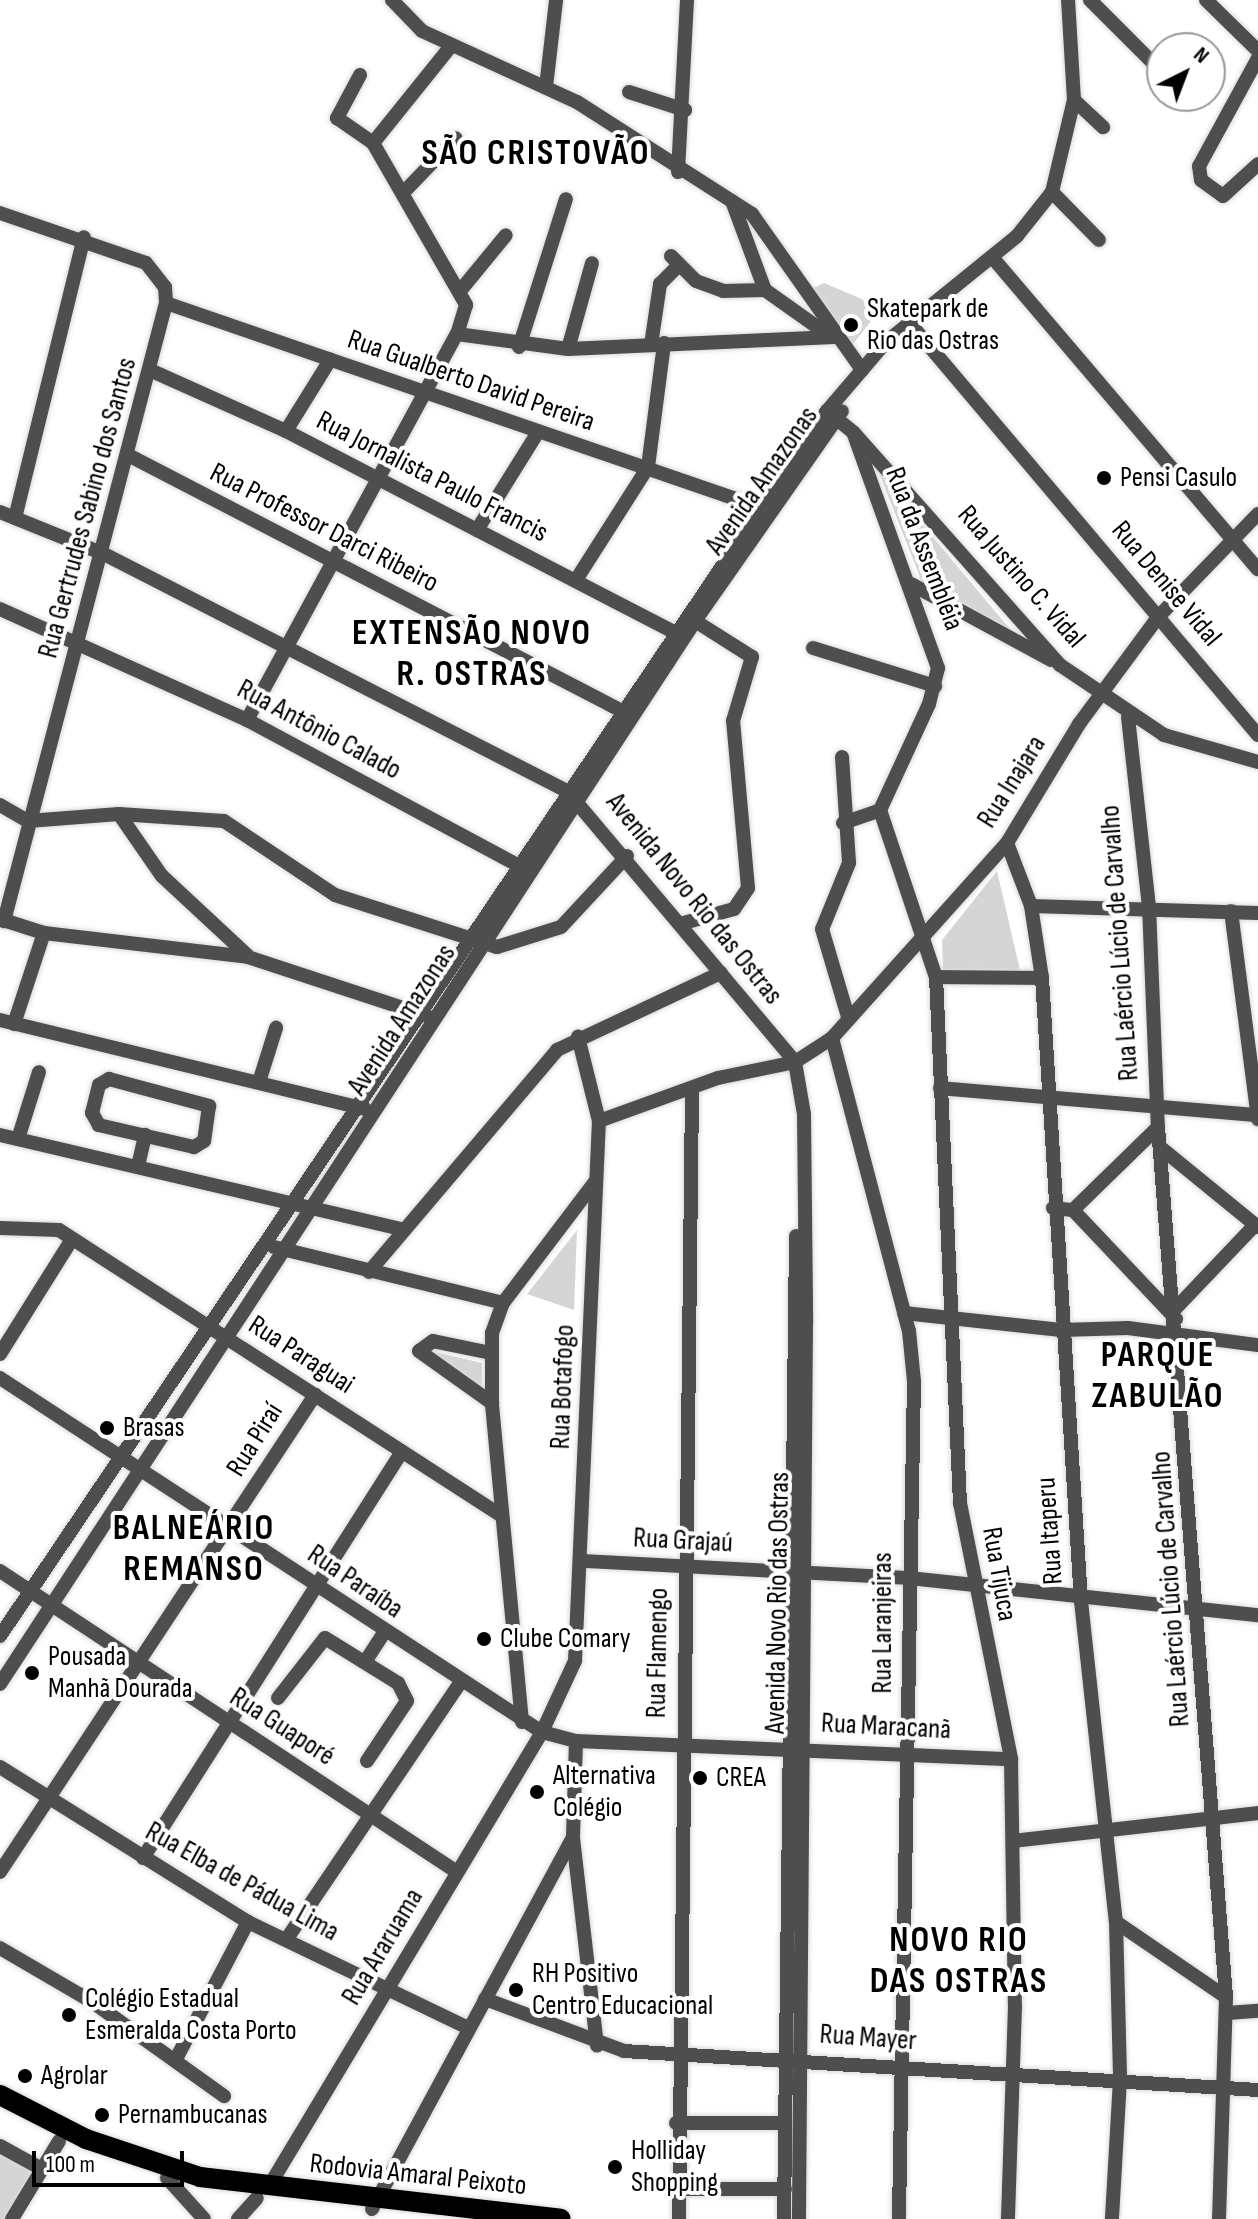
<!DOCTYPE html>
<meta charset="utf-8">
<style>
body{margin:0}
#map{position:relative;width:1258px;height:2219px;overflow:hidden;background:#fff;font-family:"Sofia Sans Condensed",sans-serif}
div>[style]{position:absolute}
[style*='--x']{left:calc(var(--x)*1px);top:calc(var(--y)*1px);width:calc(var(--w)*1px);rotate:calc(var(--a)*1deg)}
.green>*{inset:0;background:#d5d5d5}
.roads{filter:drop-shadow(0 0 2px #dbdbdb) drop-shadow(0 0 2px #dbdbdb)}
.minor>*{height:14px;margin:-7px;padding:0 7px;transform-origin:7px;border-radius:7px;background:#4e4e4e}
.highway>*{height:20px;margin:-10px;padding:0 10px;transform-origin:10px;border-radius:10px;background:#000}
.dots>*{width:22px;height:22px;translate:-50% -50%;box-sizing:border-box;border:4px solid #fff;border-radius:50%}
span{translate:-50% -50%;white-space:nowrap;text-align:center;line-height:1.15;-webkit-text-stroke:8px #fff;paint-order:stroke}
.poi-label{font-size:28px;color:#000}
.left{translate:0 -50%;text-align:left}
.street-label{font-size:28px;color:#000}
.district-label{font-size:36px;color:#000;font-weight:700;letter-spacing:2px}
.north{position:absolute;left:1146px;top:32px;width:80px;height:80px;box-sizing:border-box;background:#fff;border:2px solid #999;border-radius:50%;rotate:42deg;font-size:22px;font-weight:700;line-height:32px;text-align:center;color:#000}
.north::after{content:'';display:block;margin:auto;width:28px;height:36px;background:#000;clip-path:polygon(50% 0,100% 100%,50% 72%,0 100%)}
.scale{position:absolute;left:32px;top:2151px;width:152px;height:36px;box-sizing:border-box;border:4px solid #000;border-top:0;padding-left:10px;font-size:24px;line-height:28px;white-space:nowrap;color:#000;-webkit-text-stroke:6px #fff;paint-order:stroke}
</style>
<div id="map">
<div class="green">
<i style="clip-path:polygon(824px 283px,862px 299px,876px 315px,849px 349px,809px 290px)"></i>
<i style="clip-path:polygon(879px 473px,1015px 635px,922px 582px)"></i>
<i style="clip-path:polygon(997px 871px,1020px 970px,943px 970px,942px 940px)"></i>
<i style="clip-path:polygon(577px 1230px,574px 1310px,527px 1294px)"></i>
<i style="clip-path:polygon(431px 1351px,482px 1363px,482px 1388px,434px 1357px)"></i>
<i style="clip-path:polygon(0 2152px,35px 2172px,8px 2219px,0 2219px)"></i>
</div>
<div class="roads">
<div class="minor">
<i style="--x:392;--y:0;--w:43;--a:45.9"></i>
<i style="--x:422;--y:31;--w:170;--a:24.6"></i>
<i style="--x:577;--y:102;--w:208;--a:32.6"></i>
<i style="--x:752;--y:214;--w:191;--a:54.8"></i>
<i style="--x:1090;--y:0;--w:102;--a:45"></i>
<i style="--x:1206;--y:0;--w:73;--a:44.4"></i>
<i style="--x:1258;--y:58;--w:123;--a:118.6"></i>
<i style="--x:1199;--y:166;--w:14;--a:82"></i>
<i style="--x:1201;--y:180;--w:27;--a:36"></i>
<i style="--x:1223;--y:196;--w:47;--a:-42.4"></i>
<i style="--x:360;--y:75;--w:49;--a:118.1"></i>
<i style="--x:337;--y:118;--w:44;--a:34.8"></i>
<i style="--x:373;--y:143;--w:124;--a:-51.2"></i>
<i style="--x:546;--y:87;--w:88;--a:-83.4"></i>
<i style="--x:629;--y:92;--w:59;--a:17.8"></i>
<i style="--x:1074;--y:100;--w:40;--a:43"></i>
<i style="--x:373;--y:143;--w:187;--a:60.1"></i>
<i style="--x:466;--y:305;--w:30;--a:107"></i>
<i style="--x:457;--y:334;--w:112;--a:7.7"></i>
<i style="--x:568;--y:349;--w:266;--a:-2.6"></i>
<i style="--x:678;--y:172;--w:172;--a:-87"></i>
<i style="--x:1052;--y:192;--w:67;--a:45.6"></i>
<i style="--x:403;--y:193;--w:76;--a:-46.1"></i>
<i style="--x:732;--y:201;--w:95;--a:69.7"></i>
<i style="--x:765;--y:290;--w:80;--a:35.3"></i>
<i style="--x:0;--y:213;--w:154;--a:18.9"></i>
<i style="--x:146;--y:263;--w:31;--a:52"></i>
<i style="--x:165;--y:287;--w:16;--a:86"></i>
<i style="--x:166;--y:303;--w:639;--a:104.69"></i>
<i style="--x:671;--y:256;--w:35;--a:45"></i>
<i style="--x:696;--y:281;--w:29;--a:20"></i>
<i style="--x:723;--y:291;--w:42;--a:-1.4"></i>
<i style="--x:992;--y:257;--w:410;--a:49.6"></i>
<i style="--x:460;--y:291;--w:72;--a:-50.6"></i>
<i style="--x:166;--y:303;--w:627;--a:18.98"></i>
<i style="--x:908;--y:321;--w:542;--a:49.79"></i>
<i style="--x:651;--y:345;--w:62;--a:-81.6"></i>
<i style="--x:660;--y:284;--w:25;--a:-45"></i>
<i style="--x:519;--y:347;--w:155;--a:-72.4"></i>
<i style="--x:568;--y:349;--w:89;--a:-74.4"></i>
<i style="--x:152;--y:371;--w:147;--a:24.1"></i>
<i style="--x:286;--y:431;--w:444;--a:27.4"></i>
<i style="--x:827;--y:411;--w:33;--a:39"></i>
<i style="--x:853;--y:432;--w:251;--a:70.2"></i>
<i style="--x:938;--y:668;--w:37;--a:104"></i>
<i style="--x:929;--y:704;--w:117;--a:114.8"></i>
<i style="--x:880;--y:810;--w:176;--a:71.5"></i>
<i style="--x:936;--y:977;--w:527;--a:87.39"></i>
<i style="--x:960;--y:1503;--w:261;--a:78.7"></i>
<i style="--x:1011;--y:1759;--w:247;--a:89.1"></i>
<i style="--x:1015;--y:2006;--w:213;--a:91.9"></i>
<i style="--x:286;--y:431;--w:84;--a:-58.2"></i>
<i style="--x:854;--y:433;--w:310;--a:48.4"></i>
<i style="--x:1060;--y:665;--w:125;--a:33.9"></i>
<i style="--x:1164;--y:735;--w:98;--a:16"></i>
<i style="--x:130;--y:456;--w:554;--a:27.4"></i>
<i style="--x:0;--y:512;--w:112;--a:22"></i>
<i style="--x:104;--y:554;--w:520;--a:27.11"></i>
<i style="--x:567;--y:791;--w:354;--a:49.9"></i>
<i style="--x:795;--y:1062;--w:53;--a:80.2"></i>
<i style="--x:804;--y:1114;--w:208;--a:89.4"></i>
<i style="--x:806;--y:1322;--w:897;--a:90.45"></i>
<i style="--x:15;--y:518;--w:289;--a:-76.2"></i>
<i style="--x:477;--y:530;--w:115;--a:-58.1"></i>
<i style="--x:576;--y:580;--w:134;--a:-57.5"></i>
<i style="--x:648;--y:467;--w:125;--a:-82.6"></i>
<i style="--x:911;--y:584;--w:159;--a:28.5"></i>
<i style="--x:0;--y:609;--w:271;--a:24.2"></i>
<i style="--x:247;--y:720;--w:315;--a:28.2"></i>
<i style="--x:813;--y:648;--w:128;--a:17.3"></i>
<i style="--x:1128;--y:717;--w:190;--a:83.7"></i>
<i style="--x:1149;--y:906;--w:221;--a:87.7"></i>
<i style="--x:1158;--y:1127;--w:873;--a:85.53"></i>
<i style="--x:1226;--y:1997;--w:222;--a:91.8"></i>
<i style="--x:247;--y:720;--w:439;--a:-61.5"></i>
<i style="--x:842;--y:757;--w:106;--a:86.2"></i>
<i style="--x:849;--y:863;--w:71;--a:112.2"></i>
<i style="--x:822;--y:929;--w:92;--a:73.5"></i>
<i style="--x:0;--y:805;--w:32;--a:30"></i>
<i style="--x:28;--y:821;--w:91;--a:-4.4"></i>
<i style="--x:119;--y:814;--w:105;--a:3.8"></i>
<i style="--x:224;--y:821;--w:133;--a:33.7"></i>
<i style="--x:335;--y:895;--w:170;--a:17.8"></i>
<i style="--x:497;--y:947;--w:67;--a:-17.4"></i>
<i style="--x:561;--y:927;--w:97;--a:-47.1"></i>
<i style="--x:119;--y:814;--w:75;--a:55.3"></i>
<i style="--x:162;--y:876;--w:117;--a:42.9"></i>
<i style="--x:843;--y:823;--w:39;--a:-19"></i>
<i style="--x:1007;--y:843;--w:67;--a:69.1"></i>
<i style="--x:1031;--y:906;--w:73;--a:81.3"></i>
<i style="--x:1042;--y:978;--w:624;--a:86.42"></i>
<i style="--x:1081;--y:1601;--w:323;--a:83.8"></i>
<i style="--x:1116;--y:1922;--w:157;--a:88.5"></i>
<i style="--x:1120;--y:2079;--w:140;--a:93.3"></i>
<i style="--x:1031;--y:906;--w:227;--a:1.8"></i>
<i style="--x:1231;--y:911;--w:210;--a:82.6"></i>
<i style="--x:0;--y:919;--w:46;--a:17.7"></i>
<i style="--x:44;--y:933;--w:205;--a:6.7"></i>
<i style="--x:248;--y:957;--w:188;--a:18.2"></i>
<i style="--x:680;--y:924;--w:56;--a:-15.5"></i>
<i style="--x:734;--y:909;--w:25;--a:-56"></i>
<i style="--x:748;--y:888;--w:168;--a:-95.1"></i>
<i style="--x:733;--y:721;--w:67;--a:-73.5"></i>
<i style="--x:752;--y:657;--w:67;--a:-147.7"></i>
<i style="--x:936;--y:977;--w:106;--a:0.5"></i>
<i style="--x:0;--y:1020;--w:376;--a:13.7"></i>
<i style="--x:14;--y:1024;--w:96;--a:-71.8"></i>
<i style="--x:832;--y:1038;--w:303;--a:75.3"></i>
<i style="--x:909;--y:1331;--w:50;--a:84.3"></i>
<i style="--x:914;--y:1381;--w:838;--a:91.03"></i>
<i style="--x:109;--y:1079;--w:104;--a:15.1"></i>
<i style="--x:209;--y:1106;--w:35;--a:98"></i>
<i style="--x:204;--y:1141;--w:12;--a:149"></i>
<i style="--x:194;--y:1147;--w:98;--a:-167"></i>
<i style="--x:99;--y:1125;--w:14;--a:-120"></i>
<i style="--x:92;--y:1113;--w:29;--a:-76"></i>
<i style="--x:99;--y:1085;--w:12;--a:-31"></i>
<i style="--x:259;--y:1082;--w:57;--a:-72.5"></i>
<i style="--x:940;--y:1088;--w:318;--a:4.9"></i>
<i style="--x:599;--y:1121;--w:127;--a:-19.9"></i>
<i style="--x:718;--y:1078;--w:79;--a:-11.7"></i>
<i style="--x:795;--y:1062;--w:44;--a:-33"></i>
<i style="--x:832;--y:1038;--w:262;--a:-48.1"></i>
<i style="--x:1007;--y:843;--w:139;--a:-58.8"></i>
<i style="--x:1079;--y:724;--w:134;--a:-53.5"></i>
<i style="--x:1159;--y:616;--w:142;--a:-45.9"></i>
<i style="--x:0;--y:1135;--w:413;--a:13.2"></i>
<i style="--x:18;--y:1139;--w:70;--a:-72.6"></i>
<i style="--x:1161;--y:1148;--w:125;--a:39.2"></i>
<i style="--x:138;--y:1166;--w:32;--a:-77"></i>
<i style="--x:1053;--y:1208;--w:20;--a:6"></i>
<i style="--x:1073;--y:1210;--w:150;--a:46.6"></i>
<i style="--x:1073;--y:1210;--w:119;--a:-44.3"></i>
<i style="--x:0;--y:1228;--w:59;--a:1.9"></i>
<i style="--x:59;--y:1230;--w:527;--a:32.85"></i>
<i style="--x:274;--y:1247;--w:236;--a:13.7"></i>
<i style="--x:369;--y:1272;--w:291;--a:-49.7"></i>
<i style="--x:557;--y:1050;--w:181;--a:-25.2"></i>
<i style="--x:1176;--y:1308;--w:113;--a:-46.4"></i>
<i style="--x:904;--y:1313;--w:158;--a:6.2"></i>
<i style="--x:1061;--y:1330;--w:67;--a:-1.7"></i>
<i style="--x:1128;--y:1328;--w:131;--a:7.5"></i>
<i style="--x:491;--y:1353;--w:59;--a:-168.3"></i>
<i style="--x:433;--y:1341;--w:17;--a:144"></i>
<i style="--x:419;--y:1351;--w:90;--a:35.5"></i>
<i style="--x:0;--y:1354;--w:136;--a:-57.9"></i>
<i style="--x:0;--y:1378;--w:647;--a:33.15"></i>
<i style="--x:542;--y:1732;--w:35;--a:15"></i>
<i style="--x:576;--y:1741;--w:435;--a:2.4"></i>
<i style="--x:584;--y:1561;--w:325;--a:3"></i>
<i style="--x:909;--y:1578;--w:351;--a:6.1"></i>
<i style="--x:0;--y:1571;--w:547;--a:33.37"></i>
<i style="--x:0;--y:1636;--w:1478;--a:-55.98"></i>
<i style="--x:827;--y:411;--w:89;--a:-49.5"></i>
<i style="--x:885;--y:343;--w:170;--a:-39"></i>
<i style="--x:1017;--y:236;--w:56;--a:-51.5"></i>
<i style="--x:1052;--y:192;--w:95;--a:-76.6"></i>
<i style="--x:1074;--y:100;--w:100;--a:-93.4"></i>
<i style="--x:365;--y:1662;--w:35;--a:-57"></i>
<i style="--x:0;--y:1684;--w:1270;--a:-56.82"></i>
<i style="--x:695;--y:621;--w:256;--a:-55"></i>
<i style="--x:278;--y:1698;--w:76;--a:-51.9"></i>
<i style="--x:325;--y:1638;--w:86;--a:31.7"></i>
<i style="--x:398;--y:1683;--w:20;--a:63"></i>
<i style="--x:407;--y:1701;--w:72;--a:123.7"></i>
<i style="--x:522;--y:1722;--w:320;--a:-95.4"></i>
<i style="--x:492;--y:1403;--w:70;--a:-90"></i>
<i style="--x:492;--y:1333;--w:32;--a:-70"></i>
<i style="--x:503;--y:1303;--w:152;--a:-52.8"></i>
<i style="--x:576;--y:1741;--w:97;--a:91.8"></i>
<i style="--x:573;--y:1838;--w:209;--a:83.4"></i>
<i style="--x:0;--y:1767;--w:292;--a:32"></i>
<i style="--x:248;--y:1922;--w:244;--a:25.7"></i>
<i style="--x:1013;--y:1841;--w:247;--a:-6.5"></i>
<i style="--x:143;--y:1858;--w:482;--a:-57.5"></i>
<i style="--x:0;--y:1872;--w:572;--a:-56.56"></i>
<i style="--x:1116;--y:1922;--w:133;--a:34.3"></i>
<i style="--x:286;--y:1940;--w:309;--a:-55.9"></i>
<i style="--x:0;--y:1948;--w:109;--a:30.3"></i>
<i style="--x:94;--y:2003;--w:160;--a:35.6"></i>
<i style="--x:485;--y:1999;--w:148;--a:20.5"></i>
<i style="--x:624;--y:2051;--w:635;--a:3.52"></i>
<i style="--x:1227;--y:2013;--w:31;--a:-4"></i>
<i style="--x:176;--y:2059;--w:155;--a:-62.3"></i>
<i style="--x:676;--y:2123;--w:109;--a:0"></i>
<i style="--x:0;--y:2146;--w:48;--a:28.7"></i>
<i style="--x:167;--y:2178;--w:55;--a:47.9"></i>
<i style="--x:268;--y:2188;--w:532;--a:-59"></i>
<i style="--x:542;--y:1732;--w:78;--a:-65.1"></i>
<i style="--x:575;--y:1661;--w:541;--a:-87.46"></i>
<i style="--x:599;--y:1121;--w:87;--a:-104"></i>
<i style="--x:678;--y:2189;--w:107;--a:0"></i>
<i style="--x:372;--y:2209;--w:422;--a:-61.6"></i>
<i style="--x:12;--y:2219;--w:91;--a:-58.9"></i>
<i style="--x:238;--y:2219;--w:28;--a:-48"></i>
<i style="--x:679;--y:2219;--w:1130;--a:-89.34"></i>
<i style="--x:784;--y:2219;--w:983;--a:-89.3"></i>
</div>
<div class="highway">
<i style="--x:0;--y:2095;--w:97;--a:27.1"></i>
<i style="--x:86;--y:2139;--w:120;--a:18.4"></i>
<i style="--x:200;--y:2177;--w:363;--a:6.6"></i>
</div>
</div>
<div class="dots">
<i style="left:851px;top:325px;background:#000"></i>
<i style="left:1104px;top:478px;background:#000"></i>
<i style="left:107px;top:1428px;background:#000"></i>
<i style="left:484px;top:1639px;background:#000"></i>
<i style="left:32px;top:1673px;background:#000"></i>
<i style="left:700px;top:1778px;background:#000"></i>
<i style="left:537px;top:1792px;background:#000"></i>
<i style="left:516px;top:1990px;background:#000"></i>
<i style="left:69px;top:2015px;background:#000"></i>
<i style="left:25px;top:2076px;background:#000"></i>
<i style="left:102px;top:2115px;background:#000"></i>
<i style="left:615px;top:2167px;background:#000"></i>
</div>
<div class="poi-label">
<span class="left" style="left:867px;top:325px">Skatepark de<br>Rio das Ostras</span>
<span class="left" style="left:1120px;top:478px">Pensi Casulo</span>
<span class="left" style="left:123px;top:1428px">Brasas</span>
<span class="left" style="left:500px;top:1639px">Clube Comary</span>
<span class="left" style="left:48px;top:1673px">Pousada<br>Manhã Dourada</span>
<span class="left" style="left:553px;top:1792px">Alternativa<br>Colégio</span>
<span class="left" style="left:716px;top:1778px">CREA</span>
<span class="left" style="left:532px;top:1990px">RH Positivo<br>Centro Educacional</span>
<span class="left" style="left:85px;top:2015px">Colégio Estadual<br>Esmeralda Costa Porto</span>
<span class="left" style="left:41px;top:2076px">Agrolar</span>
<span class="left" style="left:118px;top:2115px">Pernambucanas</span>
<span class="left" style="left:631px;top:2167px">Holliday<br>Shopping</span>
</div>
<div class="street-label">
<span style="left:471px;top:381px;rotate:19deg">Rua Gualberto David Pereira</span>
<span style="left:432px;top:477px;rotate:27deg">Rua Jornalista Paulo Francis</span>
<span style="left:762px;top:481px;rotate:-55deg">Avenida Amazonas</span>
<span style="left:88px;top:508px;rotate:-75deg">Rua Gertrudes Sabino dos Santos</span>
<span style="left:324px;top:528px;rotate:27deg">Rua Professor Darci Ribeiro</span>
<span style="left:924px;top:549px;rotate:69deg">Rua da Assembléia</span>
<span style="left:1021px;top:577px;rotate:49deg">Rua Justino C. Vidal</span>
<span style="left:1166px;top:584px;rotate:50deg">Rua Denise Vidal</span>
<span style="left:319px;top:730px;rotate:28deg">Rua Antônio Calado</span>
<span style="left:1012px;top:782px;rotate:-58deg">Rua Inajara</span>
<span style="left:694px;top:899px;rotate:51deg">Avenida Novo Rio das Ostras</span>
<span style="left:1120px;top:943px;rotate:-94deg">Rua Laércio Lúcio de Carvalho</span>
<span style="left:402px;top:1020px;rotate:-57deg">Avenida Amazonas</span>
<span style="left:301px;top:1355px;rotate:33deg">Rua Paraguai</span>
<span style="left:563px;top:1387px;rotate:-88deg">Rua Botafogo</span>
<span style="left:255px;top:1440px;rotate:-58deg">Rua Piraí</span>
<span style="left:1050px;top:1531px;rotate:-94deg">Rua Itaperu</span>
<span style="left:683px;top:1541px;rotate:3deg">Rua Grajaú</span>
<span style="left:999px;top:1574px;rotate:80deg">Rua Tijuca</span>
<span style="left:355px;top:1582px;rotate:34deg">Rua Paraíba</span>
<span style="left:1171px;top:1589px;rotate:-94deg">Rua Laércio Lúcio de Carvalho</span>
<span style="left:778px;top:1603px;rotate:-89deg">Avenida Novo Rio das Ostras</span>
<span style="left:883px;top:1623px;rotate:-90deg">Rua Laranjeiras</span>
<span style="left:658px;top:1653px;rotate:-89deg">Rua Flamengo</span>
<span style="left:282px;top:1727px;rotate:33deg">Rua Guaporé</span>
<span style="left:886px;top:1727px;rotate:3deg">Rua Maracanã</span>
<span style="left:242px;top:1882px;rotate:29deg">Rua Elba de Pádua Lima</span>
<span style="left:383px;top:1947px;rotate:-59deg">Rua Araruama</span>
<span style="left:868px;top:2038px;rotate:4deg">Rua Mayer</span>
<span style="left:418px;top:2175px;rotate:6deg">Rodovia Amaral Peixoto</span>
</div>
<div class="district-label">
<span style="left:536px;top:154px">SÃO CRISTOVÃO</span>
<span style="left:472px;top:654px">EXTENSÃO NOVO<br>R. OSTRAS</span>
<span style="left:1158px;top:1376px">PARQUE<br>ZABULÃO</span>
<span style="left:194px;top:1549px">BALNEÁRIO<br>REMANSO</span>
<span style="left:959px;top:1961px">NOVO RIO<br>DAS OSTRAS</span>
</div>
<div class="north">N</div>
<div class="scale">100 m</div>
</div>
